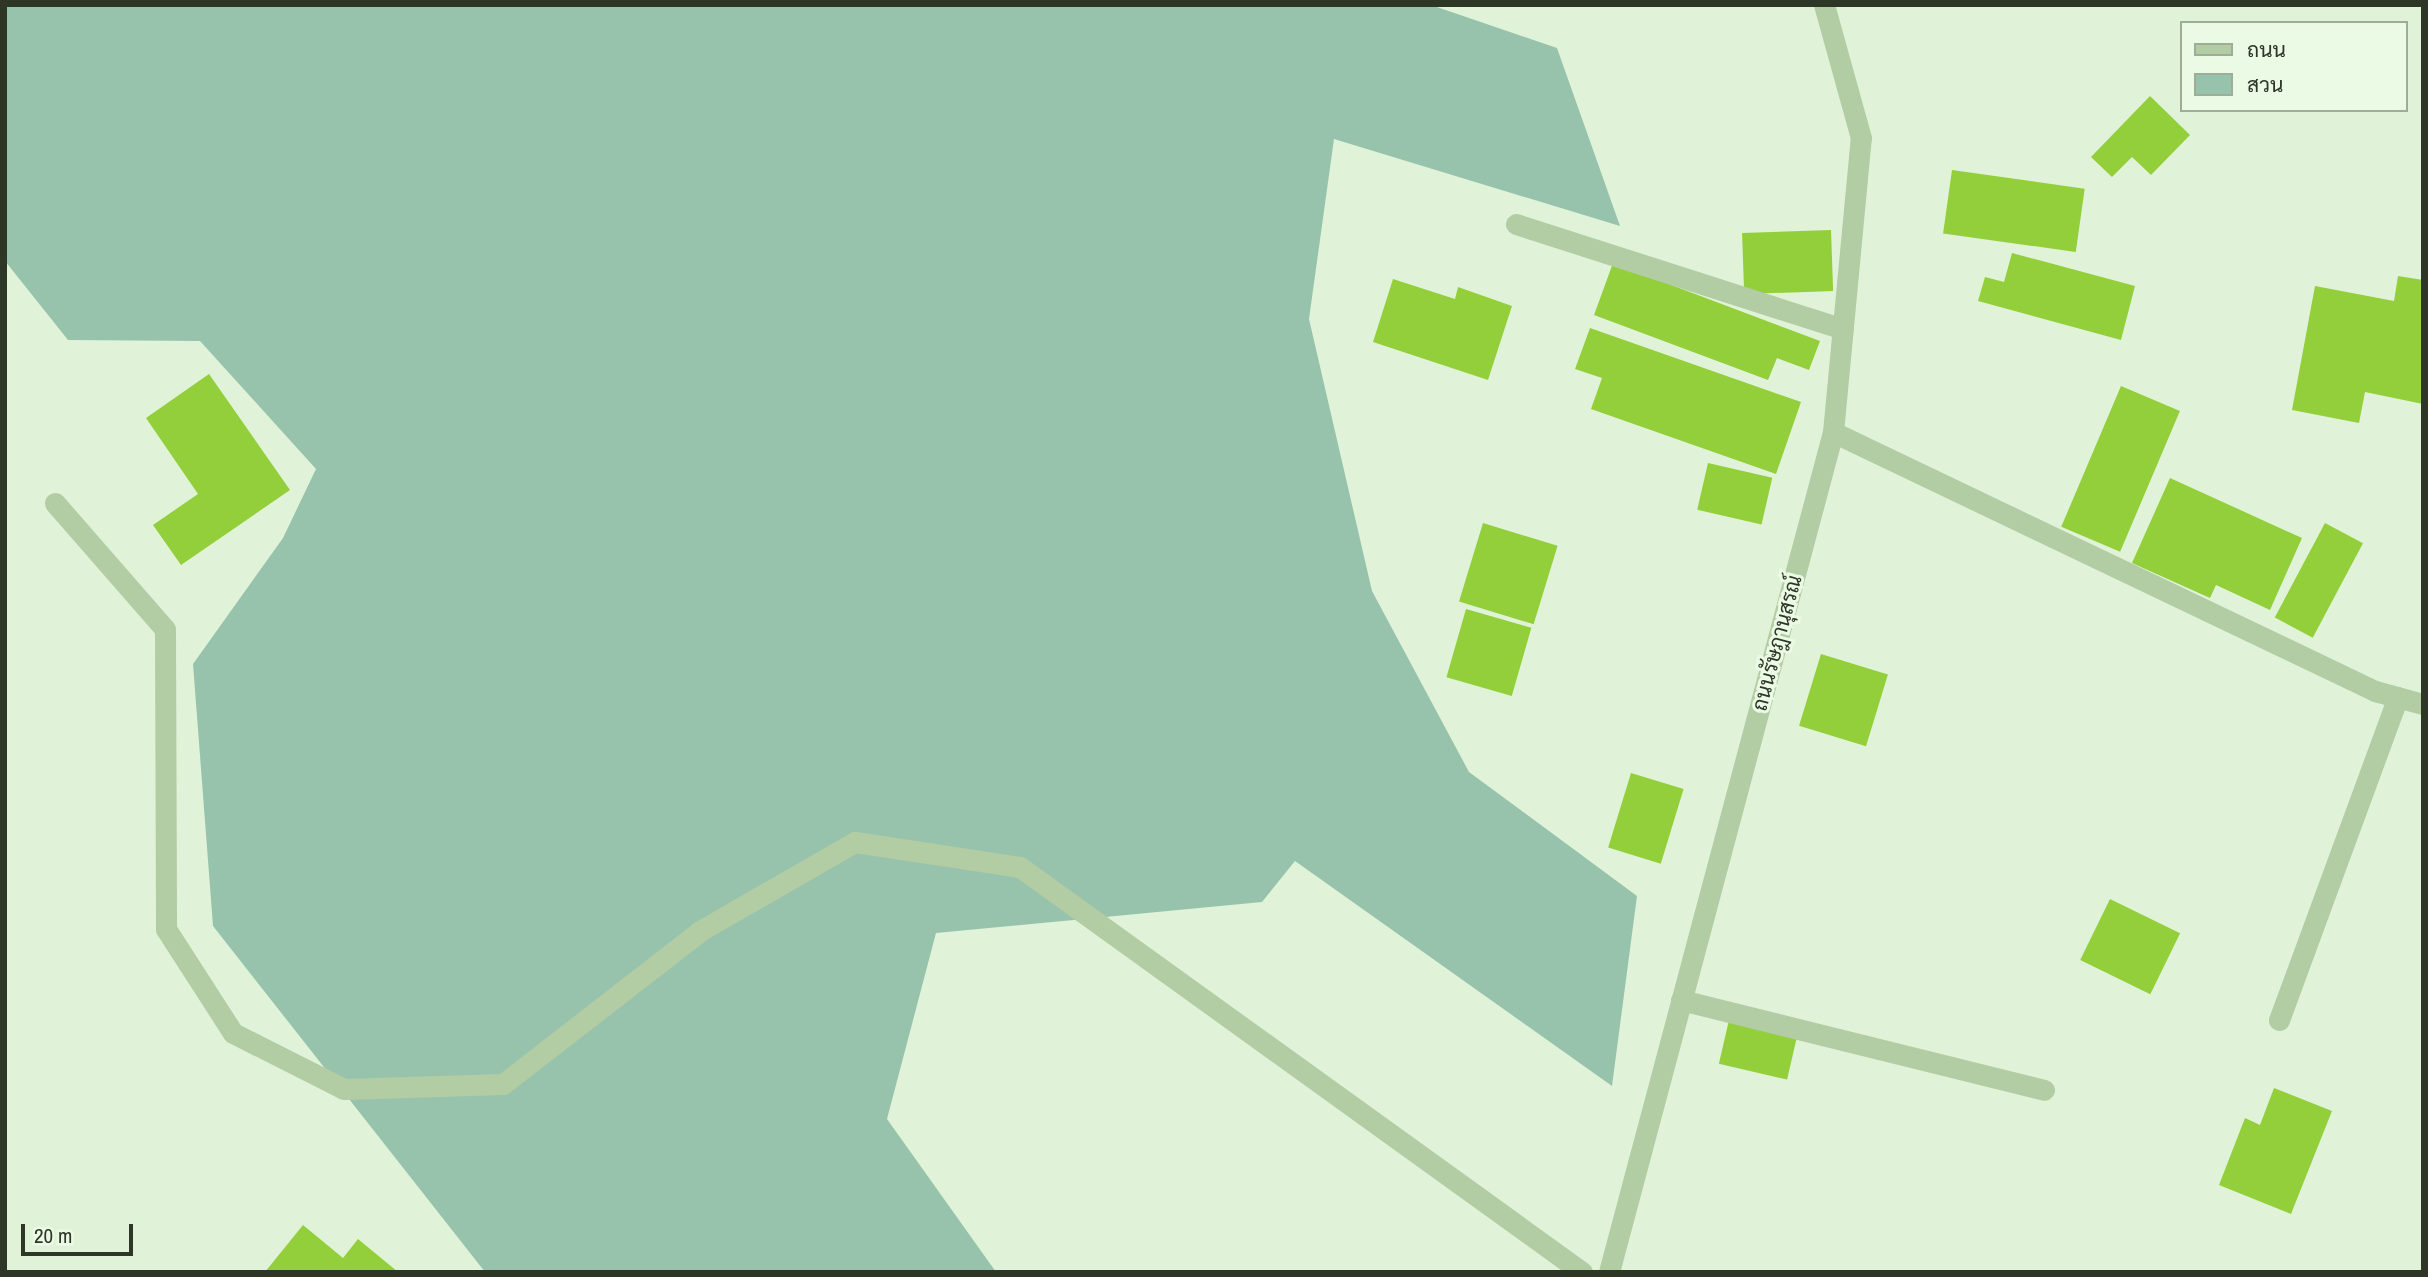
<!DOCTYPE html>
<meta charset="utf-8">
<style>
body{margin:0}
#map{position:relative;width:2428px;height:1277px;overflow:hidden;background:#e0f3d8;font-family:"Archivo Narrow",Sarabun,sans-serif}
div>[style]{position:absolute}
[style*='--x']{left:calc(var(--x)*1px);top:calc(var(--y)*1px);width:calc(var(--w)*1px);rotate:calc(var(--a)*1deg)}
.green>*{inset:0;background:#97c3ad}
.building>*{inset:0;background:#92cf3a;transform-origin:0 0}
.minor>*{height:21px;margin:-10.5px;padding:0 10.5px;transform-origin:10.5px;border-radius:10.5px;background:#b2cca3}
span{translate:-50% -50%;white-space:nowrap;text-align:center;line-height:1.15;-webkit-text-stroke:6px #ebfae4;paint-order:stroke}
.street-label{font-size:21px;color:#2e3625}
.frame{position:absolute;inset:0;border:7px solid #2e3625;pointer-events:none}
.legend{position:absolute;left:2180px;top:21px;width:228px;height:91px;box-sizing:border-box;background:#ebfae4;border:2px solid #9fac98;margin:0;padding:9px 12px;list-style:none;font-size:21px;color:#2e3625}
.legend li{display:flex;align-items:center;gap:14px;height:35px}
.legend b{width:35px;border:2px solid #9fac98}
.scale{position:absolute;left:21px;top:1224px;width:112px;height:32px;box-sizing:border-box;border:4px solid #2e3625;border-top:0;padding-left:9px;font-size:21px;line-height:24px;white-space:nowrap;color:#2e3625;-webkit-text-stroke:5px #ebfae4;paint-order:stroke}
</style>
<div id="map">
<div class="green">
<i style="clip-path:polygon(5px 5px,1431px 5px,1557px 48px,1620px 226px,1334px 139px,1309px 319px,1372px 591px,1469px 772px,1637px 896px,1612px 1086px,1295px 861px,1262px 902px,936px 933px,887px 1119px,996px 1272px,485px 1272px,213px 926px,193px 664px,283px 538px,316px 469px,200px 341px,68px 340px,5px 261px)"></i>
</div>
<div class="building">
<i style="clip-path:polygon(2150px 96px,2190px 135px,2151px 175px,2132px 157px,2112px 177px,2091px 157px)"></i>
<i style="left:1952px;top:170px;width:134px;height:64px;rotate:8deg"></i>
<i style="left:1831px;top:230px;width:61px;height:89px;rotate:88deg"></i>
<i style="clip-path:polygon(2012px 253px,2135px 286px,2121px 340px,1978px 301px,1985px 277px,2004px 282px)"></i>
<i style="clip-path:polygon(1613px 263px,1820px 341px,1809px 370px,1777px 358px,1768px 380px,1594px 315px)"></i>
<i style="clip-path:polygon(2398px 276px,2423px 280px,2423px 404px,2365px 392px,2359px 423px,2292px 410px,2315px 286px,2394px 301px)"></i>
<i style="clip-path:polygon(1393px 279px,1455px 299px,1458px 287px,1512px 306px,1488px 380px,1373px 342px)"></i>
<i style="clip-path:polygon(1590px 328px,1801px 402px,1776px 474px,1591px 409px,1602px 378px,1575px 369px)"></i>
<i style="clip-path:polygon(209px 374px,290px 490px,181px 565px,153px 525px,198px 494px,146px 418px)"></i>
<i style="left:2121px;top:386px;width:64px;height:153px;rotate:23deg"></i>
<i style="left:1708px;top:463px;width:66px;height:48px;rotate:13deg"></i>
<i style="clip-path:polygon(2170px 478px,2302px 538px,2270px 610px,2216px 585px,2210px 598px,2132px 563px)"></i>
<i style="left:1483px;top:523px;width:78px;height:82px;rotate:17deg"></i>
<i style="left:2325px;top:523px;width:43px;height:107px;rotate:28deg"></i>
<i style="left:1466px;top:609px;width:68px;height:71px;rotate:16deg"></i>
<i style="left:1821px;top:654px;width:70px;height:75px;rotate:17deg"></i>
<i style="left:1631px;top:773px;width:55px;height:78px;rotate:17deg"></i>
<i style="left:2110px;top:899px;width:78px;height:68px;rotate:26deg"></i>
<i style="left:1729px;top:1020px;width:70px;height:45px;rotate:13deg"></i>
<i style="clip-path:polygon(2274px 1088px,2332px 1111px,2291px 1214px,2219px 1185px,2245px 1118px,2260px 1125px)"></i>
<i style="clip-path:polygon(303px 1225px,343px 1258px,358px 1239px,398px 1272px,265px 1272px)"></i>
</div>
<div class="minor">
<i style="--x:1516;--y:224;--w:343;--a:17.8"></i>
<i style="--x:1833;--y:432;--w:601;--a:25.54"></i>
<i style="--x:2375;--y:691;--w:50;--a:15.2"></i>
<i style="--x:55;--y:503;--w:167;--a:48.9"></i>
<i style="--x:165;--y:629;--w:300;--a:89.8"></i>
<i style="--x:166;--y:929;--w:124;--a:57.2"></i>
<i style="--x:233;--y:1033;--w:124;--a:26.8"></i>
<i style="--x:344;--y:1089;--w:159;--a:-1.8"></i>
<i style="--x:503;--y:1084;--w:249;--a:-37.8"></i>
<i style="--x:700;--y:931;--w:179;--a:-29.9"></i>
<i style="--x:855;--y:842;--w:167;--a:8.6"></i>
<i style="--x:1020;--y:867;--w:693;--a:35.78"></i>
<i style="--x:1681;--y:1000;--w:374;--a:13.9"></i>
<i style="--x:2279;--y:1020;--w:344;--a:-69.8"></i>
<i style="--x:1609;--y:1272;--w:869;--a:-75.07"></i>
<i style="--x:1833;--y:432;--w:295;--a:-84.6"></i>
<i style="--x:1861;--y:138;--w:138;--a:-105.5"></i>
</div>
<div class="street-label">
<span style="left:1777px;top:643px;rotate:-75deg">ถนนรัษฎานุสรณ์</span>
</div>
<div class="frame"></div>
<ul class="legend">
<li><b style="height:9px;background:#b2cca3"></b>ถนน</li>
<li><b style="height:19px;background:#97c3ad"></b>สวน</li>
</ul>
<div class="scale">20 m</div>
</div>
